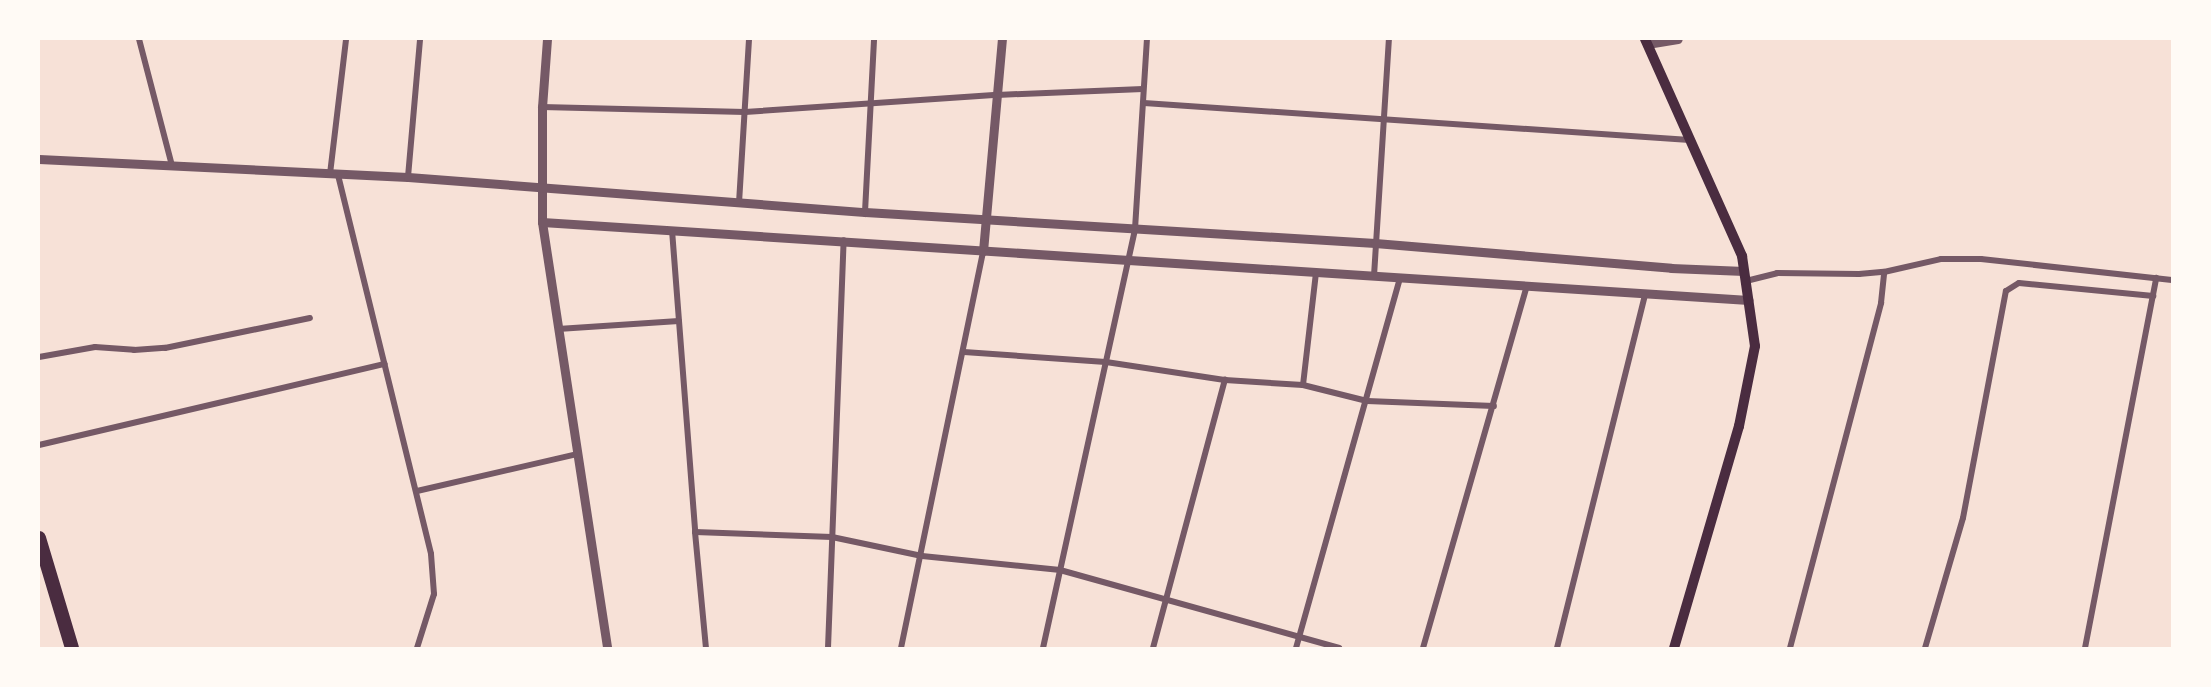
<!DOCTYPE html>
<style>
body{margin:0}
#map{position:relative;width:2211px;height:687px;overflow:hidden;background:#f7e1d7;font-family:Signika,sans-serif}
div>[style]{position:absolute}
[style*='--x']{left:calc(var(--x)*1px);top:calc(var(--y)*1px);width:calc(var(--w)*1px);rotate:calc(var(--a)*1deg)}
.minor>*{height:6px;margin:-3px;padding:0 3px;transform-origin:3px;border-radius:3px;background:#755966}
.tertiary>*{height:9px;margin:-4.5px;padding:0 4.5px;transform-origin:4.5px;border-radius:4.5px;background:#755966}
.secondary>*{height:10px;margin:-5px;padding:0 5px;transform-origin:5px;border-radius:5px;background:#4a2c40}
.trunk>*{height:14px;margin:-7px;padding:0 7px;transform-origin:7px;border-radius:7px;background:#4a2c40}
span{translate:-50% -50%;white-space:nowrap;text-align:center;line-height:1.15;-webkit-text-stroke:6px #fffaf5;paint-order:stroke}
.frame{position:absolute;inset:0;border:40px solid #fffaf5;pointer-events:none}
</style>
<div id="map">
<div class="minor">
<i style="--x:139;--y:39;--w:131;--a:75.4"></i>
<i style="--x:1144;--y:103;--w:547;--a:3.88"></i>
<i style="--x:542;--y:107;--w:203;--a:1.4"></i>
<i style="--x:745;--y:112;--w:253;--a:-3.9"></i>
<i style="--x:997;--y:95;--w:146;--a:-2.4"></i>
<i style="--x:330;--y:174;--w:136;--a:-83.2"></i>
<i style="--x:338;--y:175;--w:390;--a:76.2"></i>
<i style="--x:431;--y:554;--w:40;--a:85.7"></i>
<i style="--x:434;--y:594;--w:57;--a:107.5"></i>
<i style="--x:408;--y:177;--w:139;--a:-85"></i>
<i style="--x:739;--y:203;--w:164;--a:-86.5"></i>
<i style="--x:865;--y:212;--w:173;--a:-87"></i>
<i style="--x:672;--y:230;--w:303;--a:85.6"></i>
<i style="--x:695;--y:532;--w:117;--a:84.6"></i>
<i style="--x:1374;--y:276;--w:237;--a:-86.4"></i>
<i style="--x:1746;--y:281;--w:32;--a:-14"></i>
<i style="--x:1777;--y:273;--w:82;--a:0.7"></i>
<i style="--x:1859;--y:274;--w:25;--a:-5"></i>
<i style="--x:1884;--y:272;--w:58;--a:-12.8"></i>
<i style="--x:1941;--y:259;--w:40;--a:0"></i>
<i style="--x:1981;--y:259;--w:192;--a:6.3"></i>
<i style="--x:558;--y:329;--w:121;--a:-3.8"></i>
<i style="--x:964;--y:352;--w:142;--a:4"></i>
<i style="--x:1106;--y:362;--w:120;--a:8.6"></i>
<i style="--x:1225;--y:380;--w:78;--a:3.7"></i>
<i style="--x:1303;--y:385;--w:66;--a:14"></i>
<i style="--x:1367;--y:401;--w:127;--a:2.3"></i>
<i style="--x:39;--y:357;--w:57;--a:-10.1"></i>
<i style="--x:95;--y:347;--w:39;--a:4"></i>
<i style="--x:134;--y:350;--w:31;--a:-4"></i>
<i style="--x:165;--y:348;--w:148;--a:-11.7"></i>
<i style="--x:1303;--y:385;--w:113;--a:-83.4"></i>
<i style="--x:39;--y:445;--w:355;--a:-13.2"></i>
<i style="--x:417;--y:491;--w:164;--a:-13"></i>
<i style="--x:695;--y:532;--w:137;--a:2.1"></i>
<i style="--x:832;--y:537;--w:92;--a:11.9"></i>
<i style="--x:922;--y:556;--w:139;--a:5.8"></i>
<i style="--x:1060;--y:570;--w:290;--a:15.6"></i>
<i style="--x:828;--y:648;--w:408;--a:-87.8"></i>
<i style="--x:901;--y:648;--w:405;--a:-78.3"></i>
<i style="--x:1043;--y:648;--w:429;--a:-77.6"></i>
<i style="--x:1135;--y:229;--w:190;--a:-86.4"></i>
<i style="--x:1153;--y:648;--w:278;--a:-75"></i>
<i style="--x:1296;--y:648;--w:384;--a:-74.3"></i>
<i style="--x:1423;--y:648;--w:377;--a:-74"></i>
<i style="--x:1557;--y:648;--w:365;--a:-76"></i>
<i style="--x:1790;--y:648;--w:357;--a:-75.2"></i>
<i style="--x:1881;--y:303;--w:31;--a:-84"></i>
<i style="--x:1925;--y:648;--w:135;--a:-73.7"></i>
<i style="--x:1963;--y:518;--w:231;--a:-79.3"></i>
<i style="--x:2006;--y:291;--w:15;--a:-32"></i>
<i style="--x:2019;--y:283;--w:135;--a:5.5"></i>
<i style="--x:2085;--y:648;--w:377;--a:-79.1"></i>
</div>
<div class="tertiary">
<i style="--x:547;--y:39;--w:68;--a:94.2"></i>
<i style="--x:542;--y:107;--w:115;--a:90"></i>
<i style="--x:542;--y:222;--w:431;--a:81.3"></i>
<i style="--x:1647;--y:44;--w:31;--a:-9"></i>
<i style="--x:39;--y:159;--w:369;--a:2.8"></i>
<i style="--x:408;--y:177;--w:458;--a:4.4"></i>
<i style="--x:865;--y:212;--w:511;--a:3.48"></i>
<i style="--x:1375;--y:243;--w:297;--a:4.8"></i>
<i style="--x:1671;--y:268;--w:73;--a:2.4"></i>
<i style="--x:542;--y:222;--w:1209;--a:3.7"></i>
<i style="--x:983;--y:251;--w:213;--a:-84.9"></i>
</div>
<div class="secondary">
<i style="--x:1645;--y:39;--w:238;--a:65.9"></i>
<i style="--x:1742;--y:256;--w:91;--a:81.8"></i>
<i style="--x:1755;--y:346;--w:82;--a:101.3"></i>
<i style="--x:1739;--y:426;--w:231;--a:106.3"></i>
</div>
<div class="trunk">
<i style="--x:39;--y:538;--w:115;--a:73.3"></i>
</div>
<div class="frame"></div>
</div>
